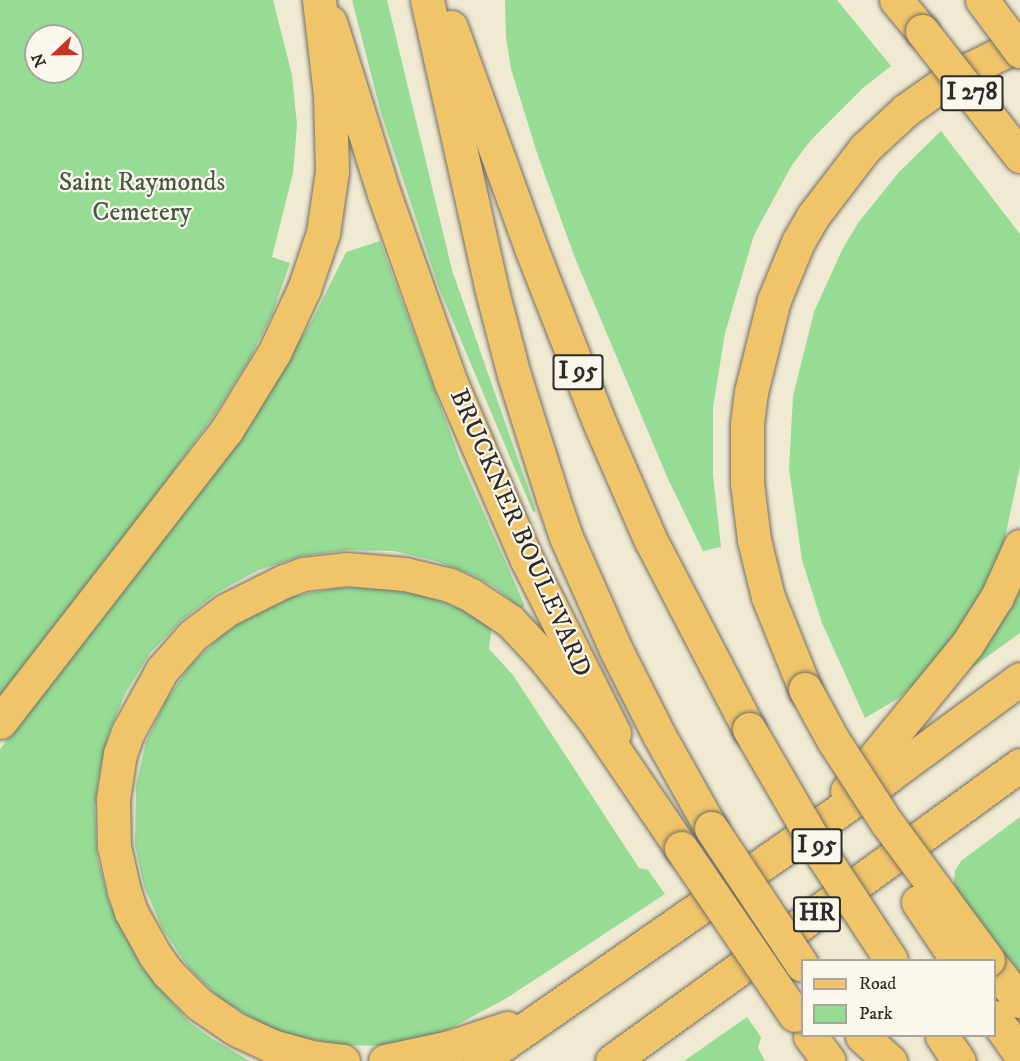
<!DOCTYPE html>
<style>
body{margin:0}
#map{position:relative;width:1020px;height:1061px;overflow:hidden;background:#f1ead2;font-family:"IM FELL DW Pica",serif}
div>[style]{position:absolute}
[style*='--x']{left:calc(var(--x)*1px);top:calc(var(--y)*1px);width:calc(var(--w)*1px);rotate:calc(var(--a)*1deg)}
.green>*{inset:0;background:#96dc95}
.roads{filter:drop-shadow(0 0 2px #706e65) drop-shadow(0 0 2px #706e65)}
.major>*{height:33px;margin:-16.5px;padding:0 16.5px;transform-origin:16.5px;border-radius:16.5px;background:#f0c469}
.highway>*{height:33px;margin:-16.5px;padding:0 16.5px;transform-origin:16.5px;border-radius:16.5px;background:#f0c469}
.bridges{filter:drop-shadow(0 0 2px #706e65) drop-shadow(0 0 2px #706e65)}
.major-bridge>*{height:33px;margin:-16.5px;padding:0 16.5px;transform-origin:16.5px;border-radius:16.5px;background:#f0c469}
.highway-bridge>*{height:33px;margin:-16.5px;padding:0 16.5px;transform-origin:16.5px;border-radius:16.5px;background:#f0c469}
span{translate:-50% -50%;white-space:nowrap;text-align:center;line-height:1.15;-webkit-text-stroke:4.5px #fbf7ec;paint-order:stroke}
.shield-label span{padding:2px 4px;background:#fbf7ec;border:2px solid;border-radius:4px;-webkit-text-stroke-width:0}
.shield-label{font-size:24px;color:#2b2b2b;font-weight:700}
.park-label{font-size:26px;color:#465746}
.street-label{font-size:26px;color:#2b2b2b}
.legend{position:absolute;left:801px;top:959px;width:195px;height:78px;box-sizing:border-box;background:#fbf7ec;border:2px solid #a8a59f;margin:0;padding:8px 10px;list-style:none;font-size:18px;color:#2b2b2b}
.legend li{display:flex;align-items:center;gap:12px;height:30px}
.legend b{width:30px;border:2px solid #a8a59f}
.north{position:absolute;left:24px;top:24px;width:60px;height:60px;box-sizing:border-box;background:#fbf7ec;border:2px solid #a8a59f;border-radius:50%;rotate:248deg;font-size:16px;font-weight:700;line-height:24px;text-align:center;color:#2b2b2b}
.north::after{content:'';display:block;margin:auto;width:21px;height:27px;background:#c8321e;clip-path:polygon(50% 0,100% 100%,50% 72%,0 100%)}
</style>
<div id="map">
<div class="green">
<i style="clip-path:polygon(evenodd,0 0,273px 0,292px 75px,297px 125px,293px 173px,272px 257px,290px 263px,273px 312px,249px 360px,215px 414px,154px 498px,0 696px,0 0,36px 36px,72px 36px,72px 72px,36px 72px,36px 36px)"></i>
<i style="clip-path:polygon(352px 0,387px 0,452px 270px,536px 511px,533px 512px,439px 288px,381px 113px)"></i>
<i style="clip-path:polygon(505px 0,837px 0,891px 66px,863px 88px,811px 140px,792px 165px,754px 235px,725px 333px,713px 408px,713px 475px,721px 547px,703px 551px,668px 479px,575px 258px,538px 156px,511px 69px,506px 37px)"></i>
<i style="clip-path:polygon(941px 131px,1020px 234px,1020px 466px,1004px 543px,972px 615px,914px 685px,899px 698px,865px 718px,822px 623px,802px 560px,789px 469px,793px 396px,814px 312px,842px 250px,858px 223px,899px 172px)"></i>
<i style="clip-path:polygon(380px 241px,460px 459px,525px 606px,521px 608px,493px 586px,473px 575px,436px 561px,394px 551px,348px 550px,302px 556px,259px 570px,218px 592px,182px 620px,150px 653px,137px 674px,125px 694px,108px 735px,98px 781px,95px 809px,97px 856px,109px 903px,142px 968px,189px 1022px,211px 1038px,250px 1061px,0 1061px,0 749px,244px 433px,314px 317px,346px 252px)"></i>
<i style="clip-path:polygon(1020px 584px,1020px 633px,966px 672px,964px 670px)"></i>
<i style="clip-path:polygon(371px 587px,422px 594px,471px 613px,492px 625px,489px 649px,513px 675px,639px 868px,648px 870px,665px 894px,507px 998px,451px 1028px,428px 1038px,385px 1046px,336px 1045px,286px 1034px,264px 1025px,222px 1000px,188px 967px,162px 928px,144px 886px,135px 845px,136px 785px,146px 742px,166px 700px,191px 664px,221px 636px,254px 613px,294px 596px,337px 588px)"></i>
<i style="clip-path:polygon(1020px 817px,1020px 973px,960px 896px,954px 883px,955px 871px,961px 861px)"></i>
<i style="clip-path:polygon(747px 1017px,761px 1037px,758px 1048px,765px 1061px,684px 1061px)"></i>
</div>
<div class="roads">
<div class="major">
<i style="--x:330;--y:22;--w:180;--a:72.6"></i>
<i style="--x:384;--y:194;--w:201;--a:70.5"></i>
<i style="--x:451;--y:383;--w:193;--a:66.8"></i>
<i style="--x:527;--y:560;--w:194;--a:63.3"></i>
<i style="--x:810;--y:1036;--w:31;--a:53"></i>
</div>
<div class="highway">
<i style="--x:427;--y:0;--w:294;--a:77.4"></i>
<i style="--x:491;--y:287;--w:91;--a:75.4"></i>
<i style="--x:514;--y:375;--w:130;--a:72.5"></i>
<i style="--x:553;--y:499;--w:40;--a:71.1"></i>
<i style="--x:566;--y:537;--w:124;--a:66.1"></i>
<i style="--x:616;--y:650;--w:97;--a:63.2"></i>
<i style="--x:660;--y:737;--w:104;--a:60.7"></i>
<i style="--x:896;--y:0;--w:40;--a:50"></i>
<i style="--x:451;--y:27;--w:235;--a:70.1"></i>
<i style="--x:531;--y:248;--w:189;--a:68.6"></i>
<i style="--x:600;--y:424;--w:125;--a:66.5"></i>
<i style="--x:650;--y:539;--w:214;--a:62.5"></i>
<i style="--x:805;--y:689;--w:99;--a:-111.9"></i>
<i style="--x:768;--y:597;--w:59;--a:-103.8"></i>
<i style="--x:754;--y:540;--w:57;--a:-97"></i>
<i style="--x:747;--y:483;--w:59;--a:-90"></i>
<i style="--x:747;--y:424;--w:32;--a:-83"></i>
<i style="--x:751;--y:392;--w:95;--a:-76"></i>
<i style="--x:774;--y:300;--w:63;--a:-67.5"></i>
<i style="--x:798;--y:242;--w:30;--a:-60"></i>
<i style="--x:813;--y:216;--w:86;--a:-52.6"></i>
<i style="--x:865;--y:148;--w:56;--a:-42.8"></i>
<i style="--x:906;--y:110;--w:55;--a:-35.4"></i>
<i style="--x:951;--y:78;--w:77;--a:-26.2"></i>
<i style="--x:0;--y:722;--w:368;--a:-52.2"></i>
<i style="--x:226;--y:431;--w:92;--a:-58.4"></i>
<i style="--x:274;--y:353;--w:71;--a:-64.9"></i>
<i style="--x:304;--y:289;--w:59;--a:-71.3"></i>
<i style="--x:323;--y:233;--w:63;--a:-81.7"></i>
<i style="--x:332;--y:171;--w:76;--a:-91.5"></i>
<i style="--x:330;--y:95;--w:96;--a:-96.6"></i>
<i style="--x:847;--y:791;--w:191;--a:-50.7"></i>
<i style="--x:968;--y:643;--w:54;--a:-57.8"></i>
<i style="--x:997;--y:597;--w:56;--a:-65.7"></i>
<i style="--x:994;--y:968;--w:42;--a:51.8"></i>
<i style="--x:994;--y:1017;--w:45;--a:54.9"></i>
<i style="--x:862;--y:1036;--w:38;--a:42"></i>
<i style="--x:942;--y:1036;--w:30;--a:56"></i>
<i style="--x:343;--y:1061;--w:32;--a:-173"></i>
<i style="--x:311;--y:1057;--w:41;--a:-164.2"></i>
<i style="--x:272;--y:1046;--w:38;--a:-155"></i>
<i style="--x:237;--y:1030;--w:46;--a:-145.6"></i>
<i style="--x:199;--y:1004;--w:44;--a:-135"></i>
<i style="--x:168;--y:973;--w:22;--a:-126"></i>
<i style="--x:155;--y:955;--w:49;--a:-119.2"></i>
<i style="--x:131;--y:912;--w:22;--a:-108"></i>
<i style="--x:124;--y:891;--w:46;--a:-102.5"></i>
<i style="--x:114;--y:846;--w:47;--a:-91.2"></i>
<i style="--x:113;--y:799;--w:46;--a:-81.2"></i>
<i style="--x:120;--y:754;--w:23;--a:-70"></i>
<i style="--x:128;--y:732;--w:71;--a:-61.3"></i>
<i style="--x:162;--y:670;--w:47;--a:-48.5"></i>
<i style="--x:193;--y:635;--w:41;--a:-37.1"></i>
<i style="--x:226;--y:610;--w:65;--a:-26.6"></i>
<i style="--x:284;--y:581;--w:20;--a:-20"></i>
<i style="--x:303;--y:574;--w:43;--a:-6.6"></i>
<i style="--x:346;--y:569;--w:59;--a:4.8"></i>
<i style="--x:405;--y:574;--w:46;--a:13.7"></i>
<i style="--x:450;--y:585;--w:23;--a:25"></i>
<i style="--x:471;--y:595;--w:47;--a:33.7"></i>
<i style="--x:510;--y:621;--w:47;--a:46.7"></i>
<i style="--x:542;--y:655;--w:83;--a:51.3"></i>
<i style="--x:594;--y:720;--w:155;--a:55.8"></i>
<i style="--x:385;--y:1061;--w:66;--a:-12.2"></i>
<i style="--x:450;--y:1047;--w:60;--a:-18.4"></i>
<i style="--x:479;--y:1061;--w:497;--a:-34.8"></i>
<i style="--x:887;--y:777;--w:165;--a:-36.4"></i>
<i style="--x:612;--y:1061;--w:504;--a:-35.96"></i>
</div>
</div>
<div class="bridges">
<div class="major-bridge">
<i style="--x:681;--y:848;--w:202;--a:55.7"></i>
</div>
<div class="highway-bridge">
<i style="--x:982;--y:0;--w:64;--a:53.3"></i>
<i style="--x:922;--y:31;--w:159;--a:51.9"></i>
<i style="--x:805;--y:689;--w:58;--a:61.2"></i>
<i style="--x:833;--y:740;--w:99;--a:57"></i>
<i style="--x:887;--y:823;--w:170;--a:53.6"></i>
<i style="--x:749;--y:729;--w:147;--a:59.8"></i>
<i style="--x:823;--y:856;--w:124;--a:56.8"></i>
<i style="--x:711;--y:828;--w:164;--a:56.4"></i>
<i style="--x:918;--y:902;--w:70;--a:56.1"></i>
</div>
</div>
<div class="shield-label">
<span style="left:972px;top:93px">I 278</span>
<span style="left:578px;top:372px">I 95</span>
<span style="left:817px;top:846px">I 95</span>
<span style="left:817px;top:914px">HR</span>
</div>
<div class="park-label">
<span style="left:142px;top:198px">Saint Raymonds<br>Cemetery</span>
</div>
<div class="street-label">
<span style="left:520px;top:533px;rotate:66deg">BRUCKNER BOULEVARD</span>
</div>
<ul class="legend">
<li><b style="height:8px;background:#f0c469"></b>Road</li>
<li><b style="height:16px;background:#96dc95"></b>Park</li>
</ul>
<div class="north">N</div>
</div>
